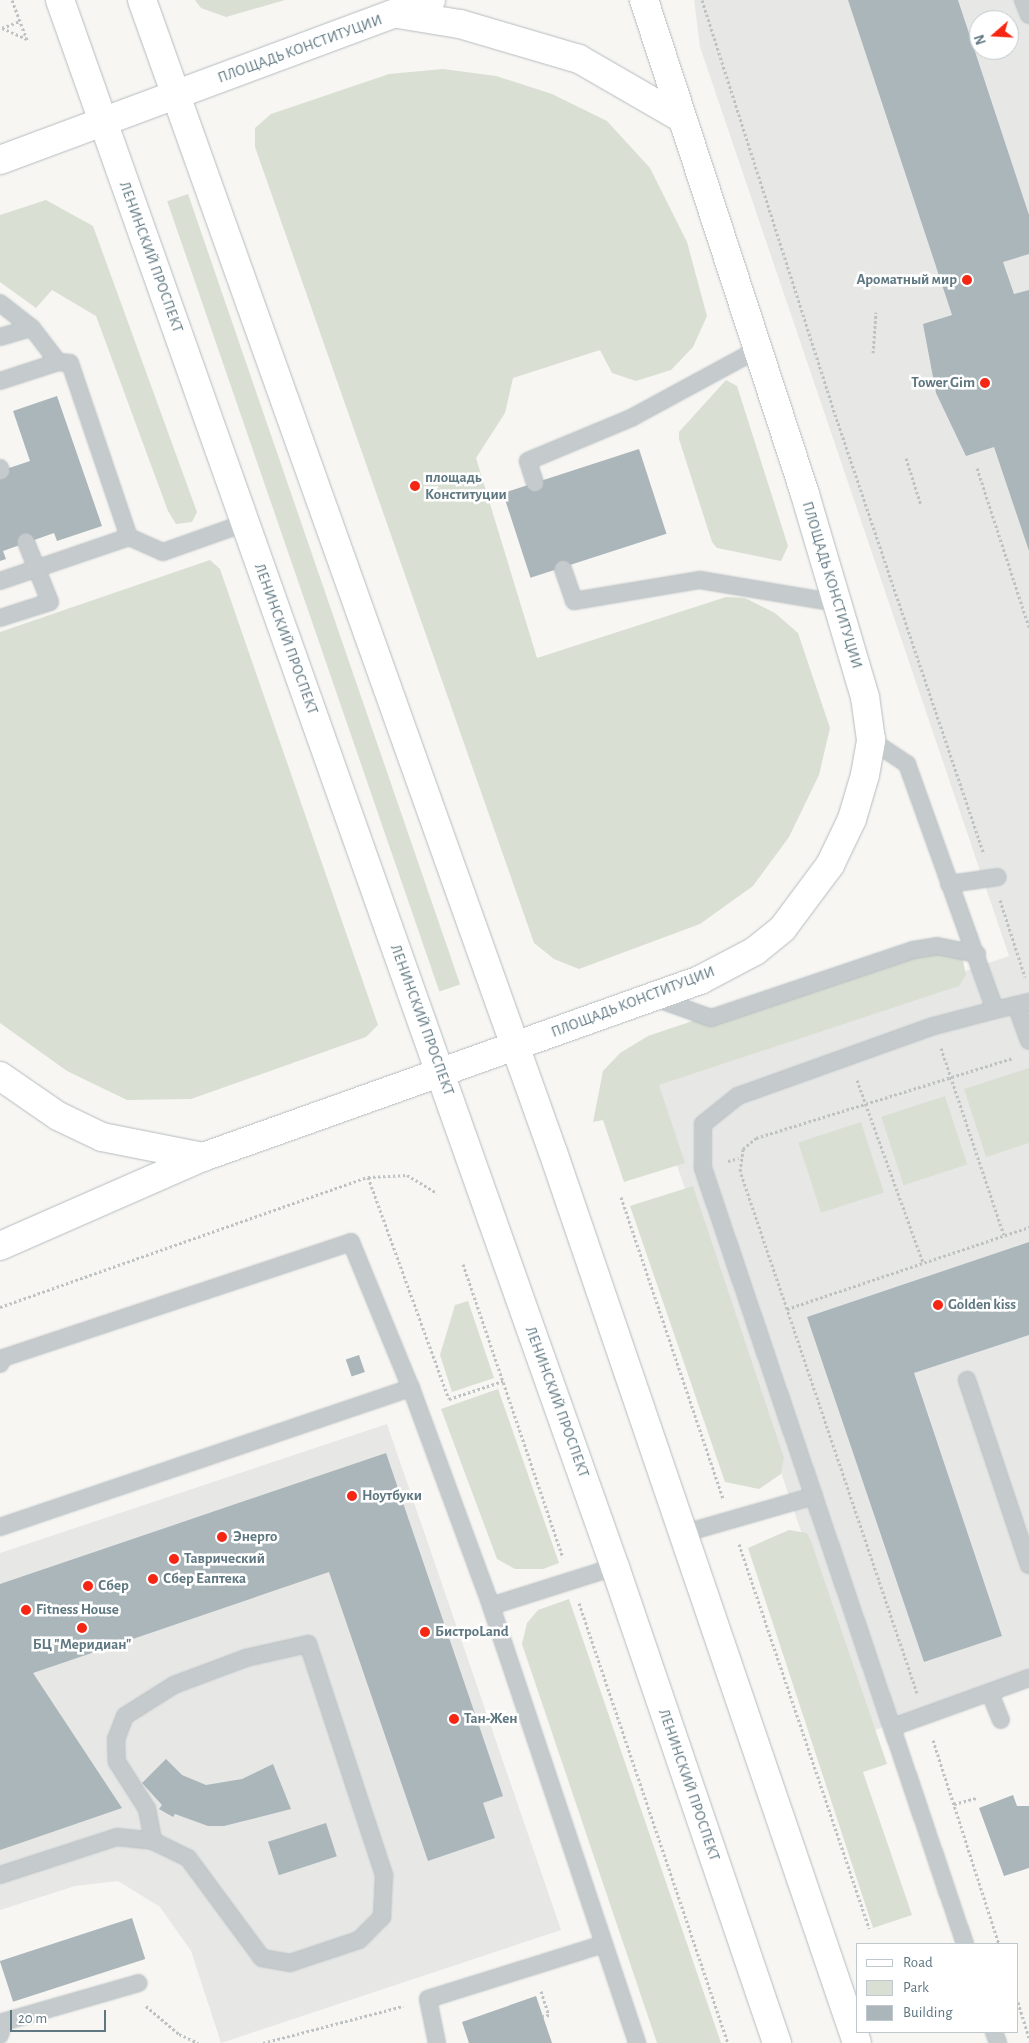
<!DOCTYPE html>
<meta charset="utf-8">
<style>
body{margin:0}
#map{position:relative;width:1029px;height:2043px;overflow:hidden;background:#f7f6f2;font-family:"Alegreya Sans",sans-serif}
div>[style]{position:absolute}
[style*='--x']{left:calc(var(--x)*1px);top:calc(var(--y)*1px);width:calc(var(--w)*1px);rotate:calc(var(--a)*1deg)}
.built>*{inset:0;background:#e7e8e6}
.green>*{inset:0;background:#d9dfd3;transform-origin:0 0}
.building>*{inset:0;background:#abb6ba;transform-origin:0 0}
.path>*{height:3px;margin-top:-1.5px;transform-origin:0;background:repeating-linear-gradient(90deg,#bec2c3 0 2.5px,transparent 0 5px)}
.roads{filter:drop-shadow(0 0 1px #b5bcc0) drop-shadow(0 0 1px #b5bcc0)}
.lane>*{height:16px;margin:-8px;padding:0 8px;transform-origin:8px;border-radius:8px;background:#c5cacd}
.secondary>*{height:28px;margin:-14px;padding:0 14px;transform-origin:14px;border-radius:14px;background:#fff}
.primary>*{height:28px;margin:-14px;padding:0 14px;transform-origin:14px;border-radius:14px;background:#fff}
.dots>*{width:14px;height:14px;translate:-50% -50%;box-sizing:border-box;border:2px solid #fff;border-radius:50%}
span{translate:-50% -50%;white-space:nowrap;text-align:center;line-height:1.15;-webkit-text-stroke:5px #fff;paint-order:stroke}
.street-label{font-size:15px;color:#5e7781}
.poi-label{font-size:15px;color:#5e7781;font-weight:700}
.right{translate:-100% -50%;text-align:right}
.left{translate:0 -50%;text-align:left}
.legend{position:absolute;left:856px;top:1943px;width:162px;height:90px;box-sizing:border-box;background:#fff;border:1px solid #bfc9cd;margin:0;padding:6px 9px;list-style:none;font-size:15px;color:#5e7781}
.legend li{display:flex;align-items:center;gap:10px;height:25px}
.legend b{width:25px;border:1px solid #bfc9cd}
.north{position:absolute;left:969px;top:10px;width:50px;height:50px;box-sizing:border-box;background:#fff;border:1px solid #bfc9cd;border-radius:50%;rotate:251deg;font-size:14px;font-weight:700;line-height:20px;text-align:center;color:#5e7781}
.north::after{content:'';display:block;margin:auto;width:18px;height:22px;background:#f52614;clip-path:polygon(50% 0,100% 100%,50% 72%,0 100%)}
.scale{position:absolute;left:10px;top:2010px;width:96px;height:22px;box-sizing:border-box;border:2px solid #5e7781;border-top:0;padding-left:6px;font-size:15px;line-height:18px;white-space:nowrap;color:#5e7781;-webkit-text-stroke:4px #fff;paint-order:stroke}
</style>
<div id="map">
<div class="built">
<i style="clip-path:polygon(evenodd,694px 0,1029px 0,1029px 1677px,869px 1732px,648px 1080px,1009px 956px,700px 47px,694px 0,979px 20px,1009px 20px,1009px 50px,979px 50px,979px 20px)"></i>
<i style="clip-path:polygon(387px 1424px,561px 1930px,221px 2043px,191px 1951px,160px 1907px,118px 1881px,75px 1886px,0 1910px,0 1553px)"></i>
</div>
<div class="green">
<i style="clip-path:polygon(195px 0,285px 0,226px 17px,201px 8px)"></i>
<i style="clip-path:polygon(443px 69px,496px 76px,552px 94px,607px 121px,650px 168px,687px 242px,707px 316px,693px 347px,671px 370px,636px 381px,612px 373px,600px 350px,513px 378px,505px 413px,476px 458px,537px 658px,726px 597px,745px 598px,775px 613px,798px 633px,830px 728px,819px 775px,789px 837px,753px 886px,700px 924px,579px 969px,554px 959px,534px 943px,255px 147px,255px 128px,271px 114px,389px 74px)"></i>
<i style="left:188px;top:194px;width:836px;height:22px;rotate:71deg"></i>
<i style="clip-path:polygon(46px 200px,93px 226px,197px 512px,192px 522px,176px 524px,168px 511px,96px 316px,52px 290px,36px 308px,0 282px,0 215px)"></i>
<i style="clip-path:polygon(726px 380px,737px 386px,788px 546px,781px 561px,717px 548px,712px 542px,679px 439px,679px 432px)"></i>
<i style="clip-path:polygon(210px 560px,220px 569px,378px 1025px,366px 1037px,191px 1099px,127px 1100px,67px 1071px,0 1023px,0 632px)"></i>
<i style="clip-path:polygon(923px 943px,962px 956px,966px 975px,959px 986px,659px 1085px,685px 1163px,624px 1182px,603px 1120px,593px 1122px,603px 1071px,620px 1053px,648px 1036px)"></i>
<i style="clip-path:polygon(1029px 1068px,1029px 1143px,986px 1157px,964px 1089px)"></i>
<i style="left:945px;top:1096px;width:72px;height:67px;rotate:72deg"></i>
<i style="left:861px;top:1122px;width:74px;height:66px;rotate:72deg"></i>
<i style="clip-path:polygon(693px 1186px,784px 1458px,781px 1474px,759px 1489px,725px 1482px,630px 1206px)"></i>
<i style="clip-path:polygon(468px 1301px,494px 1378px,452px 1392px,440px 1355px,455px 1305px)"></i>
<i style="clip-path:polygon(498px 1389px,559px 1563px,543px 1569px,515px 1569px,497px 1559px,441px 1409px)"></i>
<i style="clip-path:polygon(789px 1530px,807px 1533px,811px 1541px,887px 1764px,863px 1772px,912px 1915px,873px 1928px,748px 1548px)"></i>
<i style="clip-path:polygon(569px 1599px,721px 2043px,657px 2043px,522px 1644px,527px 1623px,538px 1610px)"></i>
</div>
<div class="building">
<i style="clip-path:polygon(848px 0,958px 0,1029px 215px,1029px 254px,1003px 262px,1014px 294px,1029px 290px,1029px 551px,994px 447px,966px 456px,936px 393px,923px 324px,952px 315px)"></i>
<i style="clip-path:polygon(57px 396px,102px 526px,57px 541px,54px 533px,3px 551px,6px 559px,0 561px,0 471px,30px 461px,13px 411px)"></i>
<i style="left:639px;top:449px;width:89px;height:143px;rotate:72deg"></i>
<i style="clip-path:polygon(1029px 1242px,1029px 1335px,914px 1373px,1002px 1636px,924px 1662px,807px 1317px)"></i>
<i style="left:359px;top:1355px;width:18px;height:14px;rotate:71deg"></i>
<i style="clip-path:polygon(386px 1453px,503px 1796px,483px 1803px,495px 1838px,428px 1861px,329px 1572px,33px 1673px,122px 1808px,0 1850px,0 1584px)"></i>
<i style="clip-path:polygon(166px 1759px,182px 1775px,206px 1785px,242px 1779px,273px 1764px,291px 1809px,224px 1826px,208px 1826px,175px 1814px,173px 1817px,159px 1809px,162px 1805px,142px 1783px)"></i>
<i style="clip-path:polygon(1013px 1795px,1017px 1806px,1029px 1806px,1029px 1868px,1004px 1876px,979px 1808px)"></i>
<i style="left:326px;top:1823px;width:35px;height:61px;rotate:72deg"></i>
<i style="left:132px;top:1918px;width:43px;height:139px;rotate:72deg"></i>
<i style="clip-path:polygon(536px 1996px,552px 2043px,469px 2043px,462px 2022px)"></i>
</div>
<div class="path">
<i style="--x:12;--y:0;--w:43;--a:69.4"></i>
<i style="--x:702;--y:0;--w:444;--a:72.2"></i>
<i style="--x:838;--y:423;--w:455;--a:71.3"></i>
<i style="--x:2;--y:28;--w:27;--a:24"></i>
<i style="--x:2;--y:28;--w:19;--a:-21"></i>
<i style="--x:873;--y:353;--w:41;--a:-85.8"></i>
<i style="--x:906;--y:458;--w:49;--a:72.3"></i>
<i style="--x:977;--y:468;--w:167;--a:71.9"></i>
<i style="--x:1000;--y:900;--w:81;--a:72"></i>
<i style="--x:941;--y:1048;--w:197;--a:71.4"></i>
<i style="--x:857;--y:1080;--w:194;--a:70.1"></i>
<i style="--x:728;--y:1161;--w:11;--a:-15"></i>
<i style="--x:368;--y:1177;--w:236;--a:70"></i>
<i style="--x:449;--y:1399;--w:57;--a:-18.4"></i>
<i style="--x:621;--y:1197;--w:318;--a:71.3"></i>
<i style="--x:463;--y:1264;--w:310;--a:71.2"></i>
<i style="--x:0;--y:1307;--w:390;--a:-19.5"></i>
<i style="--x:368;--y:1177;--w:39;--a:-3"></i>
<i style="--x:407;--y:1175;--w:35;--a:31"></i>
<i style="--x:787;--y:1309;--w:146;--a:-108.8"></i>
<i style="--x:740;--y:1171;--w:22;--a:-82"></i>
<i style="--x:743;--y:1149;--w:17;--a:-40"></i>
<i style="--x:756;--y:1138;--w:269;--a:-17.3"></i>
<i style="--x:739;--y:1544;--w:406;--a:71.3"></i>
<i style="--x:579;--y:1603;--w:465;--a:71.3"></i>
<i style="--x:917;--y:1693;--w:405;--a:-108.7"></i>
<i style="--x:787;--y:1309;--w:256;--a:-18.7"></i>
<i style="--x:933;--y:1740;--w:214;--a:72.1"></i>
<i style="--x:954;--y:1804;--w:23;--a:-15"></i>
<i style="--x:541;--y:1991;--w:25;--a:72"></i>
<i style="--x:549;--y:2015;--w:6;--a:171"></i>
<i style="--x:1018;--y:2002;--w:37;--a:73"></i>
<i style="--x:146;--y:2006;--w:43;--a:40.3"></i>
<i style="--x:179;--y:2034;--w:21;--a:25"></i>
<i style="--x:263;--y:2043;--w:145;--a:-14.8"></i>
</div>
<div class="roads">
<div class="lane">
<i style="--x:1023;--y:0;--w:16;--a:68"></i>
<i style="--x:0;--y:303;--w:41;--a:38"></i>
<i style="--x:32;--y:328;--w:43;--a:52.6"></i>
<i style="--x:58;--y:362;--w:12;--a:5"></i>
<i style="--x:70;--y:363;--w:184;--a:71.3"></i>
<i style="--x:129;--y:537;--w:37;--a:24"></i>
<i style="--x:163;--y:552;--w:87;--a:-19.5"></i>
<i style="--x:0;--y:337;--w:33;--a:-16"></i>
<i style="--x:0;--y:381;--w:61;--a:-18.1"></i>
<i style="--x:0;--y:468;--w:3;--a:72"></i>
<i style="--x:535;--y:483;--w:23;--a:-108"></i>
<i style="--x:528;--y:461;--w:114;--a:-22.7"></i>
<i style="--x:633;--y:417;--w:142;--a:-28.5"></i>
<i style="--x:563;--y:569;--w:34;--a:71"></i>
<i style="--x:574;--y:601;--w:128;--a:-9.5"></i>
<i style="--x:700;--y:580;--w:140;--a:9.5"></i>
<i style="--x:0;--y:581;--w:136;--a:-18.8"></i>
<i style="--x:0;--y:618;--w:52;--a:-17.7"></i>
<i style="--x:50;--y:602;--w:65;--a:-111.8"></i>
<i style="--x:871;--y:740;--w:43;--a:33.7"></i>
<i style="--x:907;--y:764;--w:261;--a:70.3"></i>
<i style="--x:995;--y:1010;--w:35;--a:-13"></i>
<i style="--x:949;--y:884;--w:49;--a:-8.1"></i>
<i style="--x:652;--y:997;--w:63;--a:19.6"></i>
<i style="--x:711;--y:1018;--w:213;--a:-18.6"></i>
<i style="--x:913;--y:950;--w:24;--a:-9"></i>
<i style="--x:937;--y:946;--w:41;--a:11.3"></i>
<i style="--x:1016;--y:1005;--w:38;--a:70"></i>
<i style="--x:0;--y:1364;--w:7;--a:-63"></i>
<i style="--x:3;--y:1358;--w:367;--a:-18.4"></i>
<i style="--x:351;--y:1242;--w:158;--a:67.7"></i>
<i style="--x:411;--y:1388;--w:232;--a:69.8"></i>
<i style="--x:491;--y:1606;--w:461;--a:71.5"></i>
<i style="--x:967;--y:1380;--w:195;--a:71.5"></i>
<i style="--x:0;--y:1527;--w:434;--a:-18.7"></i>
<i style="--x:685;--y:1533;--w:134;--a:-16"></i>
<i style="--x:491;--y:1606;--w:130;--a:-17.5"></i>
<i style="--x:990;--y:1693;--w:29;--a:68"></i>
<i style="--x:893;--y:1727;--w:145;--a:-19.8"></i>
<i style="--x:0;--y:1875;--w:123;--a:-18"></i>
<i style="--x:117;--y:1837;--w:36;--a:6"></i>
<i style="--x:153;--y:1841;--w:39;--a:26"></i>
<i style="--x:188;--y:1858;--w:124;--a:53.5"></i>
<i style="--x:262;--y:1958;--w:28;--a:10"></i>
<i style="--x:290;--y:1963;--w:73;--a:-18.4"></i>
<i style="--x:359;--y:1940;--w:33;--a:-45"></i>
<i style="--x:382;--y:1917;--w:42;--a:-87.3"></i>
<i style="--x:384;--y:1875;--w:243;--a:-108.2"></i>
<i style="--x:308;--y:1644;--w:64;--a:167.3"></i>
<i style="--x:246;--y:1658;--w:77;--a:159.4"></i>
<i style="--x:174;--y:1685;--w:58;--a:147.7"></i>
<i style="--x:125;--y:1716;--w:25;--a:111"></i>
<i style="--x:116;--y:1739;--w:23;--a:88"></i>
<i style="--x:117;--y:1762;--w:56;--a:57.4"></i>
<i style="--x:147;--y:1809;--w:33;--a:79"></i>
<i style="--x:965;--y:1944;--w:819;--a:-108.66"></i>
<i style="--x:703;--y:1168;--w:44;--a:-90"></i>
<i style="--x:703;--y:1124;--w:45;--a:-38.7"></i>
<i style="--x:738;--y:1096;--w:208;--a:-19.7"></i>
<i style="--x:934;--y:1026;--w:63;--a:-14.7"></i>
<i style="--x:994;--y:2032;--w:12;--a:70"></i>
<i style="--x:0;--y:2035;--w:13;--a:-77"></i>
<i style="--x:3;--y:2022;--w:141;--a:-16"></i>
<i style="--x:437;--y:2043;--w:45;--a:-101.6"></i>
<i style="--x:428;--y:1999;--w:183;--a:-17.4"></i>
</div>
<div class="secondary">
<i style="--x:398;--y:14;--w:63;--a:9.2"></i>
<i style="--x:460;--y:24;--w:124;--a:16.4"></i>
<i style="--x:579;--y:59;--w:118;--a:30"></i>
<i style="--x:0;--y:160;--w:460;--a:-20.4"></i>
<i style="--x:0;--y:1076;--w:70;--a:34.6"></i>
<i style="--x:58;--y:1116;--w:49;--a:25.5"></i>
<i style="--x:102;--y:1137;--w:103;--a:11.2"></i>
<i style="--x:0;--y:1246;--w:222;--a:-23.7"></i>
<i style="--x:203;--y:1157;--w:528;--a:-19.6"></i>
<i style="--x:700;--y:980;--w:62;--a:-27.8"></i>
<i style="--x:755;--y:951;--w:36;--a:-39"></i>
<i style="--x:783;--y:928;--w:79;--a:-53.3"></i>
<i style="--x:830;--y:865;--w:51;--a:-64.4"></i>
<i style="--x:852;--y:819;--w:46;--a:-73.5"></i>
<i style="--x:865;--y:775;--w:36;--a:-80"></i>
<i style="--x:871;--y:740;--w:43;--a:-97.9"></i>
<i style="--x:865;--y:697;--w:212;--a:-106.5"></i>
<i style="--x:805;--y:494;--w:520;--a:-108.05"></i>
</div>
<div class="primary">
<i style="--x:60;--y:0;--w:1662;--a:70.5"></i>
<i style="--x:615;--y:1567;--w:503;--a:71.2"></i>
<i style="--x:142;--y:0;--w:1223;--a:70.37"></i>
<i style="--x:553;--y:1152;--w:941;--a:71.16"></i>
</div>
</div>
<div class="dots">
<i style="left:967px;top:280px;background:#f52614"></i>
<i style="left:985px;top:383px;background:#f52614"></i>
<i style="left:415px;top:486px;background:#f52614"></i>
<i style="left:938px;top:1305px;background:#f52614"></i>
<i style="left:352px;top:1496px;background:#f52614"></i>
<i style="left:222px;top:1537px;background:#f52614"></i>
<i style="left:174px;top:1559px;background:#f52614"></i>
<i style="left:153px;top:1579px;background:#f52614"></i>
<i style="left:88px;top:1586px;background:#f52614"></i>
<i style="left:26px;top:1610px;background:#f52614"></i>
<i style="left:82px;top:1628px;background:#f52614"></i>
<i style="left:425px;top:1632px;background:#f52614"></i>
<i style="left:454px;top:1719px;background:#f52614"></i>
</div>
<div class="street-label">
<span style="left:300px;top:49px;rotate:-20deg">ПЛОЩАДЬ КОНСТИТУЦИИ</span>
<span style="left:151px;top:257px;rotate:70deg">ЛЕНИНСКИЙ ПРОСПЕКТ</span>
<span style="left:832px;top:585px;rotate:73deg">ПЛОЩАДЬ КОНСТИТУЦИИ</span>
<span style="left:286px;top:639px;rotate:70deg">ЛЕНИНСКИЙ ПРОСПЕКТ</span>
<span style="left:633px;top:1002px;rotate:-21deg">ПЛОЩАДЬ КОНСТИТУЦИИ</span>
<span style="left:422px;top:1020px;rotate:70deg">ЛЕНИНСКИЙ ПРОСПЕКТ</span>
<span style="left:557px;top:1402px;rotate:70deg">ЛЕНИНСКИЙ ПРОСПЕКТ</span>
<span style="left:689px;top:1785px;rotate:71deg">ЛЕНИНСКИЙ ПРОСПЕКТ</span>
</div>
<div class="poi-label">
<span class="right" style="left:957px;top:280px">Ароматный мир</span>
<span class="right" style="left:975px;top:383px">Tower Gim</span>
<span class="left" style="left:425px;top:486px">площадь<br>Конституции</span>
<span class="left" style="left:948px;top:1305px">Golden kiss</span>
<span class="left" style="left:362px;top:1496px">Ноутбуки</span>
<span class="left" style="left:233px;top:1537px">Энерго</span>
<span class="left" style="left:184px;top:1559px">Таврический</span>
<span class="left" style="left:163px;top:1579px">Сбер Еаптека</span>
<span class="left" style="left:98px;top:1586px">Сбер</span>
<span class="left" style="left:36px;top:1610px">Fitness House</span>
<span class="left" style="left:435px;top:1632px">БистроLand</span>
<span style="left:82px;top:1645px">БЦ "Меридиан"</span>
<span class="left" style="left:464px;top:1719px">Тан-Жен</span>
</div>
<ul class="legend">
<li><b style="height:6px;background:#fff"></b>Road</li>
<li><b style="height:14px;background:#d9dfd3"></b>Park</li>
<li><b style="height:14px;background:#abb6ba"></b>Building</li>
</ul>
<div class="north">N</div>
<div class="scale">20 m</div>
</div>
